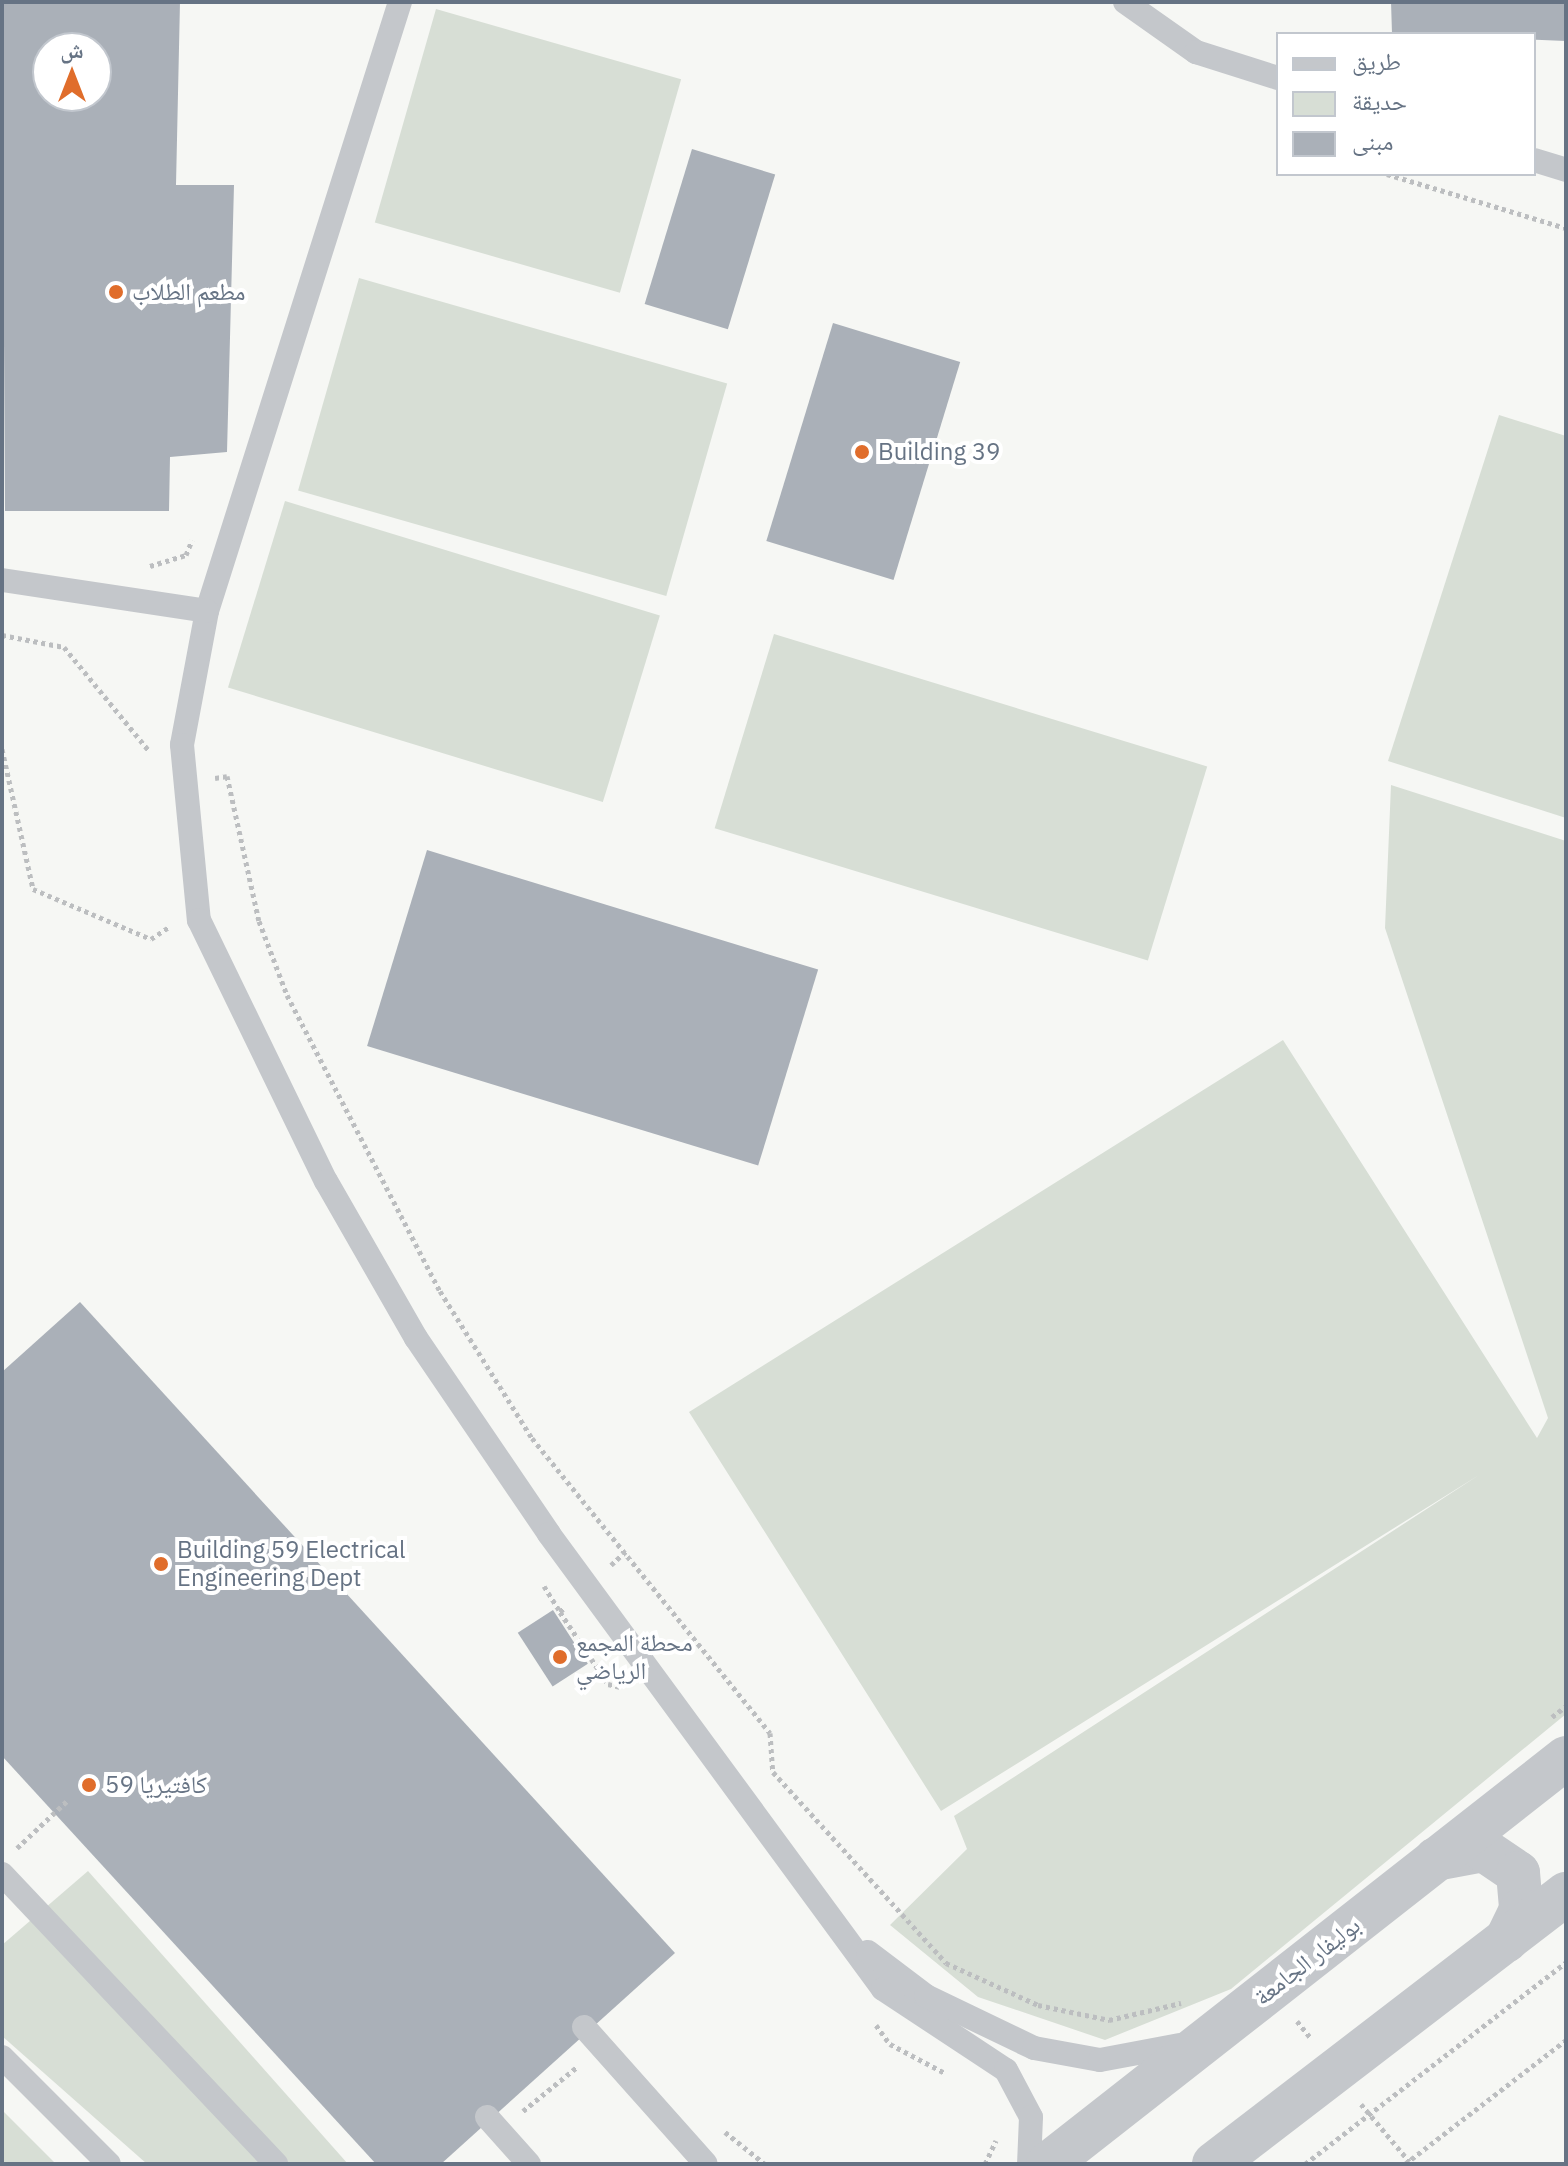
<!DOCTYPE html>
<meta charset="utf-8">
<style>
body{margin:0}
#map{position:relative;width:1568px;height:2166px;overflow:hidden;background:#f6f7f4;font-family:"IBM Plex Sans","Noto Naskh Arabic",sans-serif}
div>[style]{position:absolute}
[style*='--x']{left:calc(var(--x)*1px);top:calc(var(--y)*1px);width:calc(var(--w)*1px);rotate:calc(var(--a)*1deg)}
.green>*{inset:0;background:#d7ded5;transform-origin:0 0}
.building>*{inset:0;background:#aab0b8;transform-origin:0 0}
.path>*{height:5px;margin-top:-2.5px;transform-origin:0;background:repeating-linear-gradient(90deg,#bcbec0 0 4px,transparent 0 8px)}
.service>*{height:24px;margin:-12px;padding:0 12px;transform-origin:12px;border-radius:12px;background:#c4c7cb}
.minor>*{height:44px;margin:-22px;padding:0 22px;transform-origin:22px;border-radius:22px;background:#c4c7cb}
.tertiary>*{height:44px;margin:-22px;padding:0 22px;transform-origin:22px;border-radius:22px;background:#c4c7cb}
.dots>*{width:22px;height:22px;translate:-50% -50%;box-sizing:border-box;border:4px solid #fff;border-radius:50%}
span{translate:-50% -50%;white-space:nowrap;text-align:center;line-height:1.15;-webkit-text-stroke:8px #fff;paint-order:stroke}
.poi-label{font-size:24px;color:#667384}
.left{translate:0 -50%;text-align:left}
.street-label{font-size:24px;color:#667384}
.frame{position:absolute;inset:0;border:4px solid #667384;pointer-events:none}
.legend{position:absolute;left:1276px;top:32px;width:260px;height:144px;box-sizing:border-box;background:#fff;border:2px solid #c2c7ce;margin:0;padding:10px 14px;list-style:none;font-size:24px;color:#667384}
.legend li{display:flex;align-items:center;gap:16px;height:40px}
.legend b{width:40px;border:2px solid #c2c7ce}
.north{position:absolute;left:32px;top:32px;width:80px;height:80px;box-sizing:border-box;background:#fff;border:2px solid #c2c7ce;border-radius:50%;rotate:0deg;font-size:22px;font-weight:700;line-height:32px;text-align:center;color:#667384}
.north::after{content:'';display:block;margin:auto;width:28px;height:36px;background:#e06d2b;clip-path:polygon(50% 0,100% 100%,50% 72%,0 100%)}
</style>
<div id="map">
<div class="green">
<i style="left:436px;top:9px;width:255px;height:222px;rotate:16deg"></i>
<i style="left:359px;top:278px;width:383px;height:221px;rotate:16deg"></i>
<i style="clip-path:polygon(1499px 415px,1566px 436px,1566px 818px,1388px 761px)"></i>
<i style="left:285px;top:501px;width:392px;height:195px;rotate:17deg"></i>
<i style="left:774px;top:634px;width:453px;height:203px;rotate:17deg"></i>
<i style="clip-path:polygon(1391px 785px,1566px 841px,1566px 1714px,1231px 1989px,1105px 2040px,978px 1997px,890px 1925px,967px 1849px,954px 1816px,1479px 1475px,941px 1811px,689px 1412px,1283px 1040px,1537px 1438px,1548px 1418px,1385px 928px)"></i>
<i style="clip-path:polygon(88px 1871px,348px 2164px,147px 2164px,2px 2036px,2px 1945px)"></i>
<i style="clip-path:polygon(2px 2110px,56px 2164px,2px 2164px)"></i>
</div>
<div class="building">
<i style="clip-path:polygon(evenodd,2px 2px,180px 2px,176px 185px,234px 185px,227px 452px,170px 457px,169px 511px,5px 511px,2px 2px,48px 48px,96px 48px,96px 96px,48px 96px,48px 48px)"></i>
<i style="clip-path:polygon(1391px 2px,1566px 2px,1566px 41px,1392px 34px)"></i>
<i style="left:692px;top:149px;width:87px;height:162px;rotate:17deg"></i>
<i style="left:833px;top:323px;width:133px;height:228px;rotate:17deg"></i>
<i style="left:427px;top:850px;width:409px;height:205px;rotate:17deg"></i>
<i style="clip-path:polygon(80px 1302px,675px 1953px,441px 2164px,376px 2164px,2px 1756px,2px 1372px)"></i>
<i style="left:553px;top:1610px;width:64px;height:42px;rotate:57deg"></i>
</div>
<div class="path">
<i style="--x:1387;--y:174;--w:187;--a:16.8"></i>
<i style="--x:150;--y:566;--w:38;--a:-17"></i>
<i style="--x:186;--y:555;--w:16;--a:-68"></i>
<i style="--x:2;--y:635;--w:63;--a:11"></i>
<i style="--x:64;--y:647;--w:134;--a:50.7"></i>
<i style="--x:2;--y:749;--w:143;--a:77.5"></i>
<i style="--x:33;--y:889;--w:128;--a:23"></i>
<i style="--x:151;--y:939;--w:22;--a:-34"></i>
<i style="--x:215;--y:778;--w:12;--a:-9"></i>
<i style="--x:227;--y:776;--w:148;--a:77.6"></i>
<i style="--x:259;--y:921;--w:79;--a:69.3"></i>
<i style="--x:287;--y:995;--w:333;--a:62.7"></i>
<i style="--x:440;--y:1291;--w:173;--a:58"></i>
<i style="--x:532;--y:1438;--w:379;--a:51.1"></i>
<i style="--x:770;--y:1733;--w:39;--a:86"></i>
<i style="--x:773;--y:1772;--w:258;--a:47.8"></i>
<i style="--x:946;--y:1963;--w:101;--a:24.5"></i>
<i style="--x:1038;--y:2005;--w:73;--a:11.9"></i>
<i style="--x:1109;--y:2020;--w:74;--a:-13.3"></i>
<i style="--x:611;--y:1565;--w:23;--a:-43"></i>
<i style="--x:544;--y:1586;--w:31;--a:58"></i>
<i style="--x:560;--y:1612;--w:7;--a:-45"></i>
<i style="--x:560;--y:1612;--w:87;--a:56.3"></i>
<i style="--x:608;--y:1684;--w:12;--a:14"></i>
<i style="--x:1552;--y:1717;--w:18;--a:-38"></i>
<i style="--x:17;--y:1848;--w:71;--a:-43.3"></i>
<i style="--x:1297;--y:2021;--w:22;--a:51"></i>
<i style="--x:876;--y:2025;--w:24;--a:54"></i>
<i style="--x:890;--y:2044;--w:62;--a:27.8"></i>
<i style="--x:1361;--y:2104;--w:75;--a:49.9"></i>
<i style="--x:523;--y:2111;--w:70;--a:-39.2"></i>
<i style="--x:725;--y:2132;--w:51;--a:38.7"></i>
<i style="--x:985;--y:2164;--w:26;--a:-65"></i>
<i style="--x:1305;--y:2164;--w:330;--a:-37.7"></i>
<i style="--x:1405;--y:2164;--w:203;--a:-37.6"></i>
</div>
<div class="service">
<i style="--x:400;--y:2;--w:639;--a:107.58"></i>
<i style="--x:207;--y:611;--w:136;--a:100.6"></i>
<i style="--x:182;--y:745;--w:176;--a:84.5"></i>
<i style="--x:199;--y:920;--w:290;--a:64.1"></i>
<i style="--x:326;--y:1181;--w:181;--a:60.2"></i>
<i style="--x:416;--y:1338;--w:237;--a:55.8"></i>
<i style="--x:549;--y:1534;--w:564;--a:53.72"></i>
<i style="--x:883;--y:1989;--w:147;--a:33.4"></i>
<i style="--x:1006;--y:2070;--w:53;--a:62"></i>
<i style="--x:1031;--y:2117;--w:47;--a:92.4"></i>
<i style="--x:1125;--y:2;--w:87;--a:35.2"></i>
<i style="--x:1196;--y:52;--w:86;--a:17.6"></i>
<i style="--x:1534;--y:160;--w:34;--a:17"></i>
<i style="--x:2;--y:580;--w:207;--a:8.6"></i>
<i style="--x:2;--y:1874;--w:399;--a:46.6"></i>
<i style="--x:868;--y:1952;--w:73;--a:37.2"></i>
<i style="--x:926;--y:1996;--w:120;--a:25.7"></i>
<i style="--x:1034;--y:2048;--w:67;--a:10.3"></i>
<i style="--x:1100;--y:2060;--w:81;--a:-10.6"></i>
<i style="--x:584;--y:2027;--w:183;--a:48.3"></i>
<i style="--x:2;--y:2057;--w:151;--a:45"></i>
<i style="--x:487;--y:2117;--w:63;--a:48.2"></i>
</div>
<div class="minor">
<i style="--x:1436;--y:1859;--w:49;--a:-10.6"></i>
<i style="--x:1484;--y:1850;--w:41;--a:34.1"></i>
<i style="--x:1518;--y:1873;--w:37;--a:85"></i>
<i style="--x:1521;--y:1910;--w:34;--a:116"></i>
</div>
<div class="tertiary">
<i style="--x:1048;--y:2164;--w:658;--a:-38.09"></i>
<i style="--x:1214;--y:2164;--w:444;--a:-37.5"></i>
</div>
<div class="dots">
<i style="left:116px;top:292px;background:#e06d2b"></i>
<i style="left:862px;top:452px;background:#e06d2b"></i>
<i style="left:161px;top:1564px;background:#e06d2b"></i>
<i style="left:560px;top:1657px;background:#e06d2b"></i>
<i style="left:89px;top:1785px;background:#e06d2b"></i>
</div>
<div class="poi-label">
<span class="left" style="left:132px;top:292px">مطعم الطلاب</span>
<span class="left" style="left:878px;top:452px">Building 39</span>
<span class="left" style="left:177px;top:1564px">Building 59 Electrical<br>Engineering Dept</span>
<span class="left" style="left:576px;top:1657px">محطة المجمع<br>الرياضي</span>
<span class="left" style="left:105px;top:1785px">كافتيريا 59</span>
</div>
<div class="street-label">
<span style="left:1307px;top:1961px;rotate:-38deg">بوليفار الجامعة</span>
</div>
<div class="frame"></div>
<ul class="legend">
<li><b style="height:10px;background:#c4c7cb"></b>طريق</li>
<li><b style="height:22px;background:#d7ded5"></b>حديقة</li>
<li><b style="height:22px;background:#aab0b8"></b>مبنى</li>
</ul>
<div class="north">ش</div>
</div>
